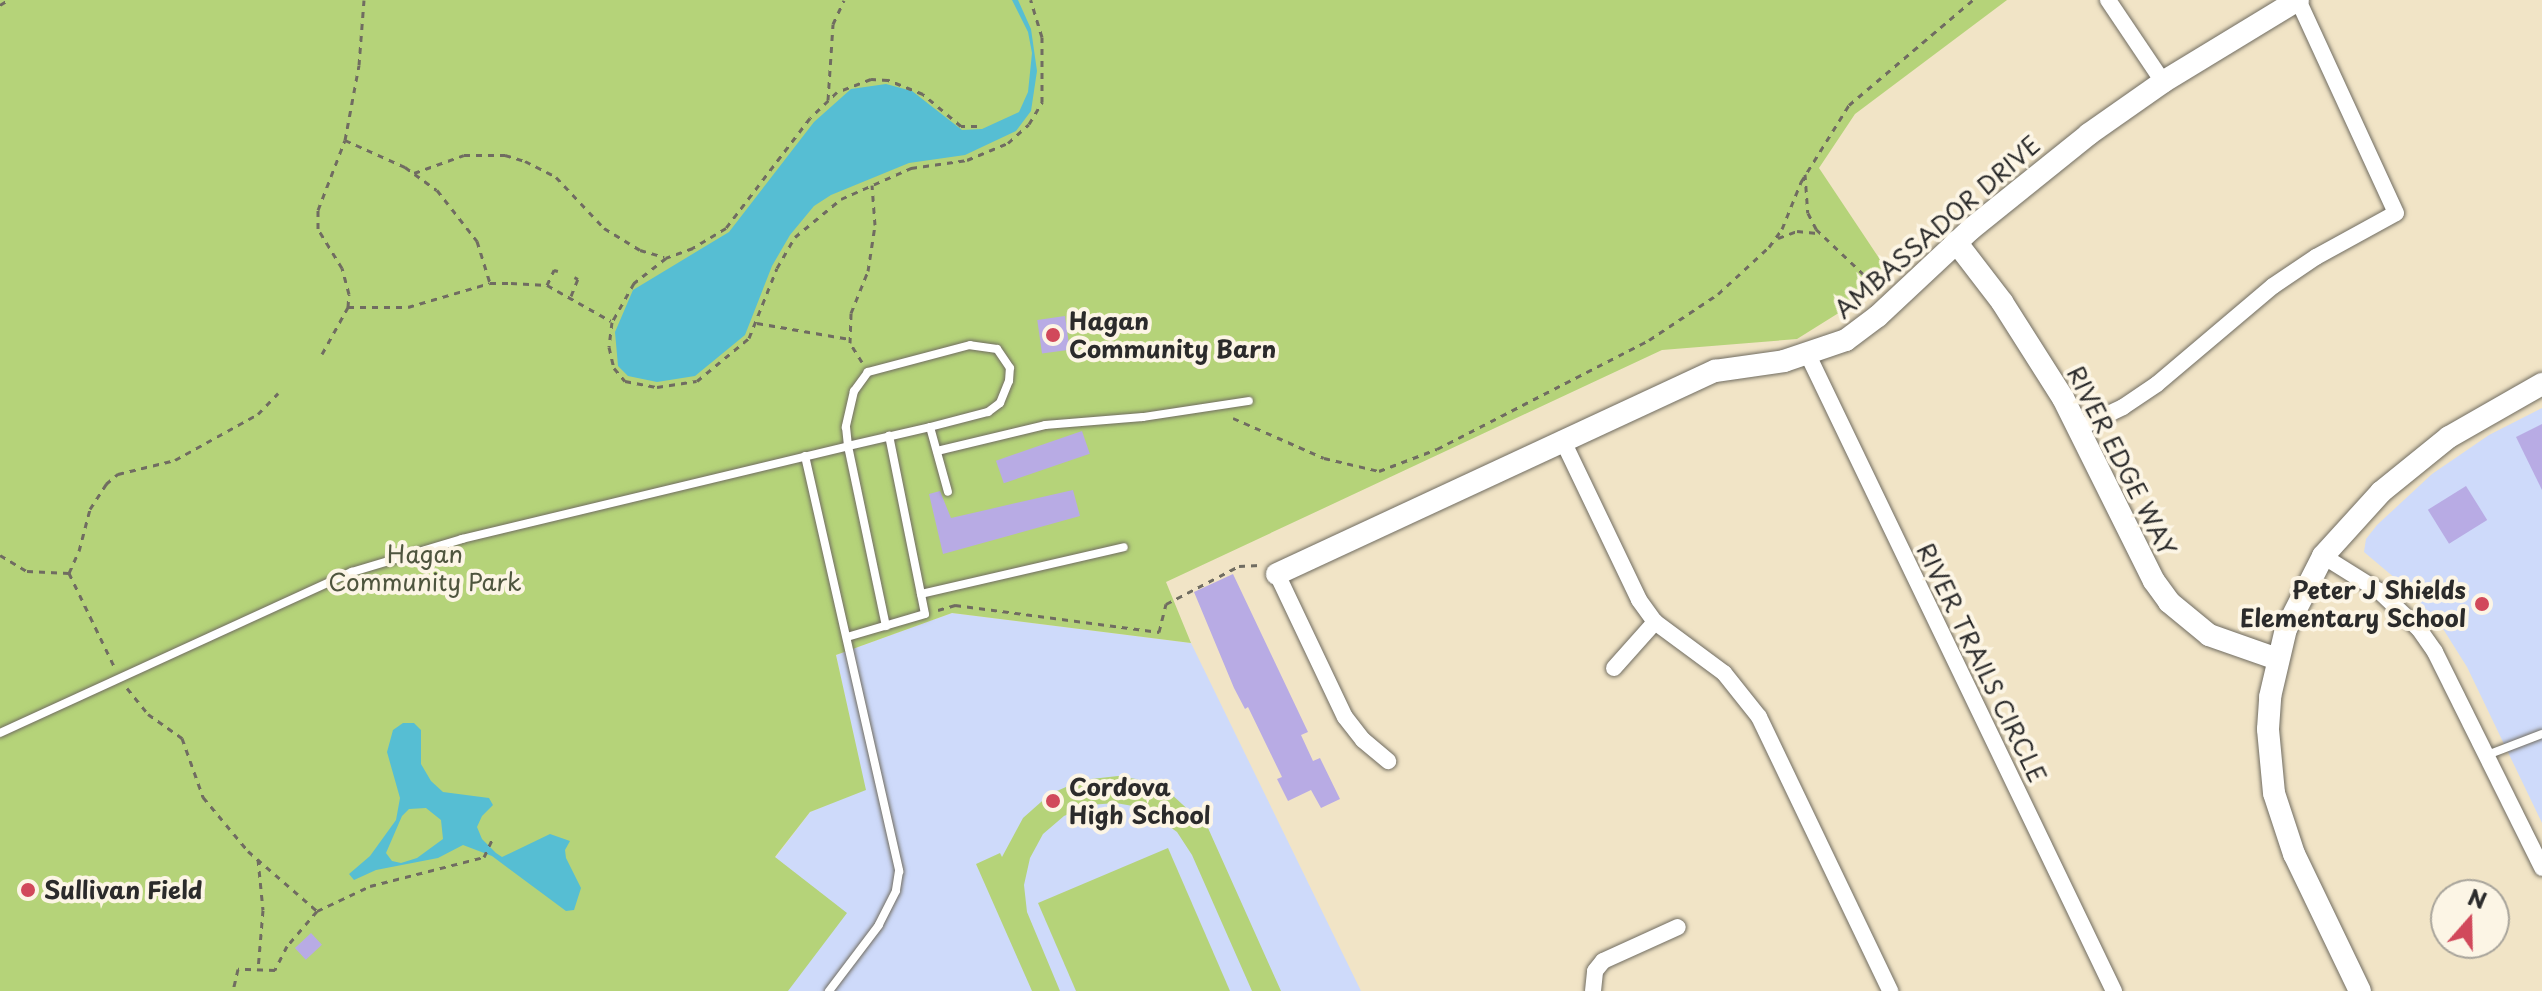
<!DOCTYPE html>
<style>
body{margin:0}
#map{position:relative;width:2542px;height:991px;overflow:hidden;background:#f1e4c6;font-family:"Playpen Sans",sans-serif}
div>[style]{position:absolute}
[style*='--x']{left:calc(var(--x)*1px);top:calc(var(--y)*1px);width:calc(var(--w)*1px);rotate:calc(var(--a)*1deg)}
.built>*{inset:0;background:#cedafa}
.green>*{inset:0;background:#b5d379}
.water>*{inset:0;background:#56bed3}
.building>*{inset:0;background:#b8abe4;transform-origin:0 0}
.path>*{height:3px;margin-top:-1.5px;transform-origin:0;background:repeating-linear-gradient(90deg,#706c61 0 6px,transparent 0 12px)}
.roads{filter:drop-shadow(0 0 2px #706c61) drop-shadow(0 0 2px #706c61)}
.lane>*{height:8px;margin:-4px;padding:0 4px;transform-origin:4px;border-radius:4px;background:#fff}
.street>*{height:16px;margin:-8px;padding:0 8px;transform-origin:8px;border-radius:8px;background:#fff}
.secondary>*{height:22px;margin:-11px;padding:0 11px;transform-origin:11px;border-radius:11px;background:#fff}
.dots>*{width:22px;height:22px;translate:-50% -50%;box-sizing:border-box;border:4px solid #fcf5e5;border-radius:50%}
span{translate:-50% -50%;white-space:nowrap;text-align:center;line-height:1.15;-webkit-text-stroke:8px #fcf5e5;paint-order:stroke}
.street-label{font-size:24px;color:#2b2b2b}
.poi-label{font-size:24px;color:#2b2b2b;font-weight:700}
.left{translate:0 -50%;text-align:left}
.right{translate:-100% -50%;text-align:right}
.park-label{font-size:24px;color:#4e553e}
.north{position:absolute;left:2430px;top:879px;width:80px;height:80px;box-sizing:border-box;background:#fcf5e5;border:2px solid #a8a49b;border-radius:50%;rotate:20deg;font-size:22px;font-weight:700;line-height:32px;text-align:center;color:#2b2b2b}
.north::after{content:'';display:block;margin:auto;width:28px;height:36px;background:#d1495b;clip-path:polygon(50% 0,100% 100%,50% 72%,0 100%)}
</style>
<div id="map">
<div class="built">
<i style="clip-path:polygon(2542px 408px,2542px 823px,2467px 667px,2440px 624px,2402px 584px,2364px 552px,2366px 539px,2377px 525px,2432px 474px,2489px 435px)"></i>
<i style="clip-path:polygon(952px 613px,1191px 643px,1361px 991px,673px 991px,810px 812px,865px 789px,836px 655px)"></i>
</div>
<div class="green">
<i style="clip-path:polygon(0 0,2007px 0,1855px 114px,1819px 168px,1893px 279px,1797px 339px,1662px 350px,1166px 582px,1191px 643px,952px 613px,836px 655px,866px 790px,810px 812px,775px 857px,847px 913px,788px 991px,0 991px)"></i>
<i style="clip-path:polygon(1118px 776px,1136px 779px,1169px 792px,1208px 828px,1281px 991px,1252px 991px,1192px 855px,1177px 832px,1144px 808px,1116px 803px,1089px 805px,1064px 816px,1043px 834px,1030px 858px,1024px 885px,1027px 912px,1060px 991px,1032px 991px,976px 864px,1000px 853px,1002px 857px,1023px 818px,1050px 794px,1082px 780px)"></i>
<i style="clip-path:polygon(1168px 848px,1230px 991px,1076px 991px,1038px 903px)"></i>
</div>
<div class="water">
<i style="clip-path:polygon(1012px 0,1018px 0,1031px 29px,1037px 71px,1031px 111px,1016px 131px,965px 155px,909px 163px,831px 195px,814px 206px,790px 235px,772px 266px,745px 335px,695px 376px,657px 382px,628px 376px,618px 366px,615px 332px,633px 290px,729px 232px,814px 122px,851px 89px,886px 84px,912px 91px,962px 130px,982px 129px,1019px 112px,1028px 92px,1032px 53px,1028px 32px)"></i>
<i style="clip-path:polygon(evenodd,403px 723px,414px 723px,421px 730px,421px 764px,431px 781px,443px 792px,489px 798px,493px 805px,482px 816px,477px 827px,482px 839px,496px 853px,502px 857px,550px 834px,570px 841px,565px 850px,566px 858px,581px 888px,574px 910px,566px 911px,492px 856px,463px 845px,438px 858px,376px 870px,354px 880px,349px 874px,370px 856px,396px 820px,400px 798px,387px 752px,393px 730px,403px 723px,426px 808px,441px 820px,443px 839px,417px 858px,401px 863px,392px 861px,386px 853px,402px 816px,409px 809px,426px 808px)"></i>
</div>
<div class="building">
<i style="left:1065px;top:316px;width:34px;height:28px;rotate:82deg"></i>
<i style="clip-path:polygon(2542px 424px,2542px 490px,2516px 437px)"></i>
<i style="left:1082px;top:431px;width:24px;height:91px;rotate:71deg"></i>
<i style="left:2466px;top:486px;width:40px;height:45px;rotate:58deg"></i>
<i style="clip-path:polygon(1073px 490px,1080px 516px,943px 554px,929px 494px,940px 491px,951px 518px)"></i>
<i style="clip-path:polygon(1233px 574px,1308px 732px,1301px 735px,1313px 761px,1320px 758px,1340px 799px,1321px 808px,1311px 790px,1288px 801px,1277px 779px,1282px 777px,1248px 707px,1245px 709px,1234px 688px,1194px 592px)"></i>
<i style="left:311px;top:933px;width:16px;height:22px;rotate:47deg"></i>
</div>
<div class="path">
<i style="--x:0;--y:5;--w:9;--a:-32"></i>
<i style="--x:828;--y:100;--w:76;--a:-86.2"></i>
<i style="--x:833;--y:24;--w:26;--a:-65"></i>
<i style="--x:977;--y:126;--w:16;--a:180"></i>
<i style="--x:961;--y:126;--w:50;--a:-139.9"></i>
<i style="--x:923;--y:94;--w:38;--a:-158"></i>
<i style="--x:888;--y:80;--w:17;--a:-177"></i>
<i style="--x:871;--y:79;--w:36;--a:159"></i>
<i style="--x:837;--y:92;--w:37;--a:136"></i>
<i style="--x:810;--y:118;--w:138;--a:127.4"></i>
<i style="--x:726;--y:228;--w:39;--a:149"></i>
<i style="--x:693;--y:248;--w:29;--a:160"></i>
<i style="--x:666;--y:258;--w:41;--a:142"></i>
<i style="--x:634;--y:283;--w:45;--a:119.4"></i>
<i style="--x:612;--y:322;--w:25;--a:97"></i>
<i style="--x:609;--y:347;--w:22;--a:77"></i>
<i style="--x:614;--y:368;--w:17;--a:50"></i>
<i style="--x:625;--y:381;--w:33;--a:11"></i>
<i style="--x:657;--y:387;--w:40;--a:-8.5"></i>
<i style="--x:697;--y:381;--w:67;--a:-39.6"></i>
<i style="--x:749;--y:338;--w:75;--a:-68.2"></i>
<i style="--x:777;--y:268;--w:36;--a:-60"></i>
<i style="--x:795;--y:237;--w:60;--a:-39.6"></i>
<i style="--x:841;--y:199;--w:77;--a:-23.9"></i>
<i style="--x:911;--y:168;--w:57;--a:-8.1"></i>
<i style="--x:967;--y:160;--w:44;--a:-22.5"></i>
<i style="--x:1008;--y:143;--w:28;--a:-42"></i>
<i style="--x:1029;--y:124;--w:26;--a:-59"></i>
<i style="--x:1042;--y:102;--w:65;--a:-90"></i>
<i style="--x:1042;--y:37;--w:39;--a:-107"></i>
<i style="--x:345;--y:140;--w:66;--a:24.2"></i>
<i style="--x:405;--y:167;--w:39;--a:36"></i>
<i style="--x:437;--y:190;--w:65;--a:51.9"></i>
<i style="--x:477;--y:241;--w:44;--a:72.8"></i>
<i style="--x:414;--y:173;--w:53;--a:-19.8"></i>
<i style="--x:464;--y:155;--w:41;--a:0"></i>
<i style="--x:505;--y:155;--w:21;--a:17"></i>
<i style="--x:525;--y:161;--w:35;--a:27"></i>
<i style="--x:556;--y:177;--w:70;--a:46.7"></i>
<i style="--x:604;--y:228;--w:42;--a:31.4"></i>
<i style="--x:640;--y:250;--w:25;--a:16"></i>
<i style="--x:1805;--y:174;--w:39;--a:86"></i>
<i style="--x:1808;--y:213;--w:18;--a:63"></i>
<i style="--x:1816;--y:229;--w:87;--a:43.6"></i>
<i style="--x:1778;--y:238;--w:20;--a:-20"></i>
<i style="--x:1797;--y:231;--w:20;--a:6"></i>
<i style="--x:547;--y:285;--w:17;--a:-65"></i>
<i style="--x:554;--y:270;--w:4;--a:14"></i>
<i style="--x:571;--y:296;--w:18;--a:-68"></i>
<i style="--x:578;--y:279;--w:4;--a:-153"></i>
<i style="--x:348;--y:307;--w:60;--a:0"></i>
<i style="--x:408;--y:307;--w:85;--a:-16.3"></i>
<i style="--x:490;--y:283;--w:21;--a:0"></i>
<i style="--x:511;--y:283;--w:36;--a:3"></i>
<i style="--x:547;--y:285;--w:73;--a:29.4"></i>
<i style="--x:757;--y:323;--w:94;--a:9.8"></i>
<i style="--x:322;--y:354;--w:54;--a:-61"></i>
<i style="--x:348;--y:307;--w:13;--a:-86"></i>
<i style="--x:349;--y:294;--w:27;--a:-105"></i>
<i style="--x:342;--y:268;--w:46;--a:-121.6"></i>
<i style="--x:318;--y:229;--w:19;--a:-90"></i>
<i style="--x:318;--y:210;--w:75;--a:-68.9"></i>
<i style="--x:345;--y:140;--w:76;--a:-79.4"></i>
<i style="--x:359;--y:65;--w:65;--a:-85.6"></i>
<i style="--x:862;--y:362;--w:22;--a:-122"></i>
<i style="--x:850;--y:343;--w:30;--a:-88"></i>
<i style="--x:851;--y:313;--w:45;--a:-68"></i>
<i style="--x:868;--y:271;--w:47;--a:-81.3"></i>
<i style="--x:875;--y:225;--w:40;--a:-94.3"></i>
<i style="--x:1233;--y:418;--w:99;--a:23.7"></i>
<i style="--x:1324;--y:458;--w:57;--a:13.3"></i>
<i style="--x:1379;--y:471;--w:62;--a:-20.8"></i>
<i style="--x:1437;--y:449;--w:238;--a:-27.2"></i>
<i style="--x:1649;--y:340;--w:83;--a:-33.7"></i>
<i style="--x:1718;--y:294;--w:69;--a:-42.7"></i>
<i style="--x:1769;--y:247;--w:22;--a:-54"></i>
<i style="--x:1782;--y:229;--w:51;--a:-68"></i>
<i style="--x:1801;--y:182;--w:91;--a:-58.1"></i>
<i style="--x:1849;--y:105;--w:162;--a:-40.3"></i>
<i style="--x:0;--y:555;--w:31;--a:31"></i>
<i style="--x:27;--y:571;--w:42;--a:2.7"></i>
<i style="--x:69;--y:573;--w:24;--a:-66"></i>
<i style="--x:79;--y:551;--w:43;--a:-75.3"></i>
<i style="--x:90;--y:509;--w:30;--a:-57"></i>
<i style="--x:106;--y:484;--w:16;--a:-40"></i>
<i style="--x:118;--y:474;--w:59;--a:-13.8"></i>
<i style="--x:175;--y:460;--w:95;--a:-29"></i>
<i style="--x:258;--y:414;--w:29;--a:-46"></i>
<i style="--x:69;--y:573;--w:106;--a:64.2"></i>
<i style="--x:938;--y:610;--w:18;--a:-16"></i>
<i style="--x:955;--y:605;--w:206;--a:7.5"></i>
<i style="--x:1159;--y:632;--w:29;--a:-76"></i>
<i style="--x:1166;--y:604;--w:82;--a:-27.5"></i>
<i style="--x:1239;--y:566;--w:21;--a:-3"></i>
<i style="--x:127;--y:688;--w:33;--a:51"></i>
<i style="--x:148;--y:714;--w:42;--a:35.2"></i>
<i style="--x:182;--y:738;--w:63;--a:70.4"></i>
<i style="--x:203;--y:797;--w:70;--a:50.2"></i>
<i style="--x:248;--y:851;--w:91;--a:41"></i>
<i style="--x:317;--y:911;--w:46;--a:130.6"></i>
<i style="--x:287;--y:946;--w:27;--a:117"></i>
<i style="--x:275;--y:970;--w:37;--a:-178"></i>
<i style="--x:238;--y:969;--w:23;--a:103"></i>
<i style="--x:258;--y:859;--w:51;--a:84.4"></i>
<i style="--x:263;--y:910;--w:60;--a:94.8"></i>
<i style="--x:317;--y:911;--w:59;--a:-25.3"></i>
<i style="--x:370;--y:886;--w:118;--a:-14.3"></i>
<i style="--x:484;--y:857;--w:23;--a:-65"></i>
</div>
<div class="roads">
<div class="lane">
<i style="--x:930;--y:427;--w:67;--a:74.5"></i>
<i style="--x:937;--y:451;--w:111;--a:-13.5"></i>
<i style="--x:1045;--y:425;--w:98;--a:-4.7"></i>
<i style="--x:1143;--y:417;--w:107;--a:-8.6"></i>
<i style="--x:805;--y:456;--w:426;--a:77.2"></i>
<i style="--x:899;--y:871;--w:20;--a:99"></i>
<i style="--x:896;--y:891;--w:38;--a:117"></i>
<i style="--x:879;--y:925;--w:83;--a:127.1"></i>
<i style="--x:921;--y:594;--w:208;--a:-13"></i>
<i style="--x:847;--y:637;--w:81;--a:-16.4"></i>
<i style="--x:925;--y:614;--w:182;--a:-101.4"></i>
<i style="--x:0;--y:733;--w:387;--a:-24.6"></i>
<i style="--x:352;--y:572;--w:115;--a:-16.7"></i>
<i style="--x:462;--y:539;--w:397;--a:-13.5"></i>
<i style="--x:848;--y:446;--w:84;--a:-13"></i>
<i style="--x:930;--y:427;--w:60;--a:-14.5"></i>
<i style="--x:988;--y:412;--w:15;--a:-37"></i>
<i style="--x:1000;--y:403;--w:24;--a:-68"></i>
<i style="--x:1009;--y:381;--w:13;--a:-86"></i>
<i style="--x:1010;--y:368;--w:23;--a:-124"></i>
<i style="--x:997;--y:349;--w:27;--a:-172"></i>
<i style="--x:970;--y:345;--w:106;--a:165.2"></i>
<i style="--x:868;--y:372;--w:24;--a:126"></i>
<i style="--x:854;--y:391;--w:37;--a:103"></i>
<i style="--x:846;--y:427;--w:19;--a:84"></i>
<i style="--x:848;--y:446;--w:184;--a:78.1"></i>
<i style="--x:2487;--y:755;--w:59;--a:-20.9"></i>
</div>
<div class="street">
<i style="--x:2108;--y:0;--w:99;--a:56.1"></i>
<i style="--x:1808;--y:355;--w:706;--a:64.31"></i>
<i style="--x:2079;--y:428;--w:49;--a:-25.5"></i>
<i style="--x:2123;--y:407;--w:41;--a:-34.1"></i>
<i style="--x:2157;--y:384;--w:152;--a:-40.2"></i>
<i style="--x:2273;--y:286;--w:52;--a:-34"></i>
<i style="--x:2316;--y:257;--w:91;--a:-28.8"></i>
<i style="--x:2396;--y:213;--w:234;--a:-114.7"></i>
<i style="--x:1562;--y:439;--w:178;--a:64.4"></i>
<i style="--x:1639;--y:600;--w:27;--a:54"></i>
<i style="--x:1655;--y:622;--w:86;--a:36.5"></i>
<i style="--x:1724;--y:673;--w:56;--a:51.5"></i>
<i style="--x:1759;--y:717;--w:304;--a:64.4"></i>
<i style="--x:2323;--y:556;--w:66;--a:32"></i>
<i style="--x:2379;--y:591;--w:55;--a:43.5"></i>
<i style="--x:2419;--y:629;--w:28;--a:55"></i>
<i style="--x:2435;--y:652;--w:241;--a:63.6"></i>
<i style="--x:1277;--y:574;--w:158;--a:64.6"></i>
<i style="--x:1345;--y:717;--w:29;--a:52"></i>
<i style="--x:1363;--y:740;--w:33;--a:40"></i>
<i style="--x:1614;--y:668;--w:62;--a:-48.3"></i>
<i style="--x:1593;--y:991;--w:20;--a:-84"></i>
<i style="--x:1595;--y:971;--w:13;--a:-51"></i>
<i style="--x:1603;--y:961;--w:82;--a:-24.4"></i>
</div>
<div class="secondary">
<i style="--x:1956;--y:242;--w:76;--a:52.5"></i>
<i style="--x:2002;--y:302;--w:114;--a:57.6"></i>
<i style="--x:2063;--y:398;--w:204;--a:63.6"></i>
<i style="--x:2154;--y:581;--w:26;--a:54"></i>
<i style="--x:2169;--y:602;--w:52;--a:39.5"></i>
<i style="--x:2209;--y:635;--w:72;--a:19.4"></i>
<i style="--x:1277;--y:574;--w:483;--a:-24.9"></i>
<i style="--x:1715;--y:371;--w:70;--a:-8.2"></i>
<i style="--x:1784;--y:361;--w:65;--a:-18.7"></i>
<i style="--x:1846;--y:340;--w:40;--a:-37"></i>
<i style="--x:1878;--y:316;--w:127;--a:-43.1"></i>
<i style="--x:1971;--y:229;--w:151;--a:-38.8"></i>
<i style="--x:2089;--y:134;--w:90;--a:-35.1"></i>
<i style="--x:2163;--y:82;--w:158;--a:-31.3"></i>
<i style="--x:2360;--y:991;--w:152;--a:-115.7"></i>
<i style="--x:2294;--y:854;--w:64;--a:-108.2"></i>
<i style="--x:2274;--y:793;--w:64;--a:-95.4"></i>
<i style="--x:2268;--y:729;--w:32;--a:-86"></i>
<i style="--x:2270;--y:697;--w:70;--a:-76.8"></i>
<i style="--x:2286;--y:629;--w:82;--a:-63.1"></i>
<i style="--x:2323;--y:556;--w:86;--a:-47.8"></i>
<i style="--x:2381;--y:492;--w:87;--a:-39"></i>
<i style="--x:2449;--y:437;--w:107;--a:-29.7"></i>
</div>
</div>
<div class="dots">
<i style="left:1053px;top:335px;background:#d1495b"></i>
<i style="left:2482px;top:604px;background:#d1495b"></i>
<i style="left:1053px;top:801px;background:#d1495b"></i>
<i style="left:28px;top:890px;background:#d1495b"></i>
</div>
<div class="street-label">
<span style="left:1937px;top:227px;rotate:-41deg">AMBASSADOR DRIVE</span>
<span style="left:2122px;top:461px;rotate:63deg">RIVER EDGE WAY</span>
<span style="left:1982px;top:663px;rotate:64deg">RIVER TRAILS CIRCLE</span>
</div>
<div class="poi-label">
<span class="left" style="left:1069px;top:335px">Hagan<br>Community Barn</span>
<span class="right" style="left:2466px;top:604px">Peter J Shields<br>Elementary School</span>
<span class="left" style="left:1069px;top:801px">Cordova<br>High School</span>
<span class="left" style="left:44px;top:890px">Sullivan Field</span>
</div>
<div class="park-label">
<span style="left:425px;top:568px">Hagan<br>Community Park</span>
</div>
<div class="north">N</div>
</div>
